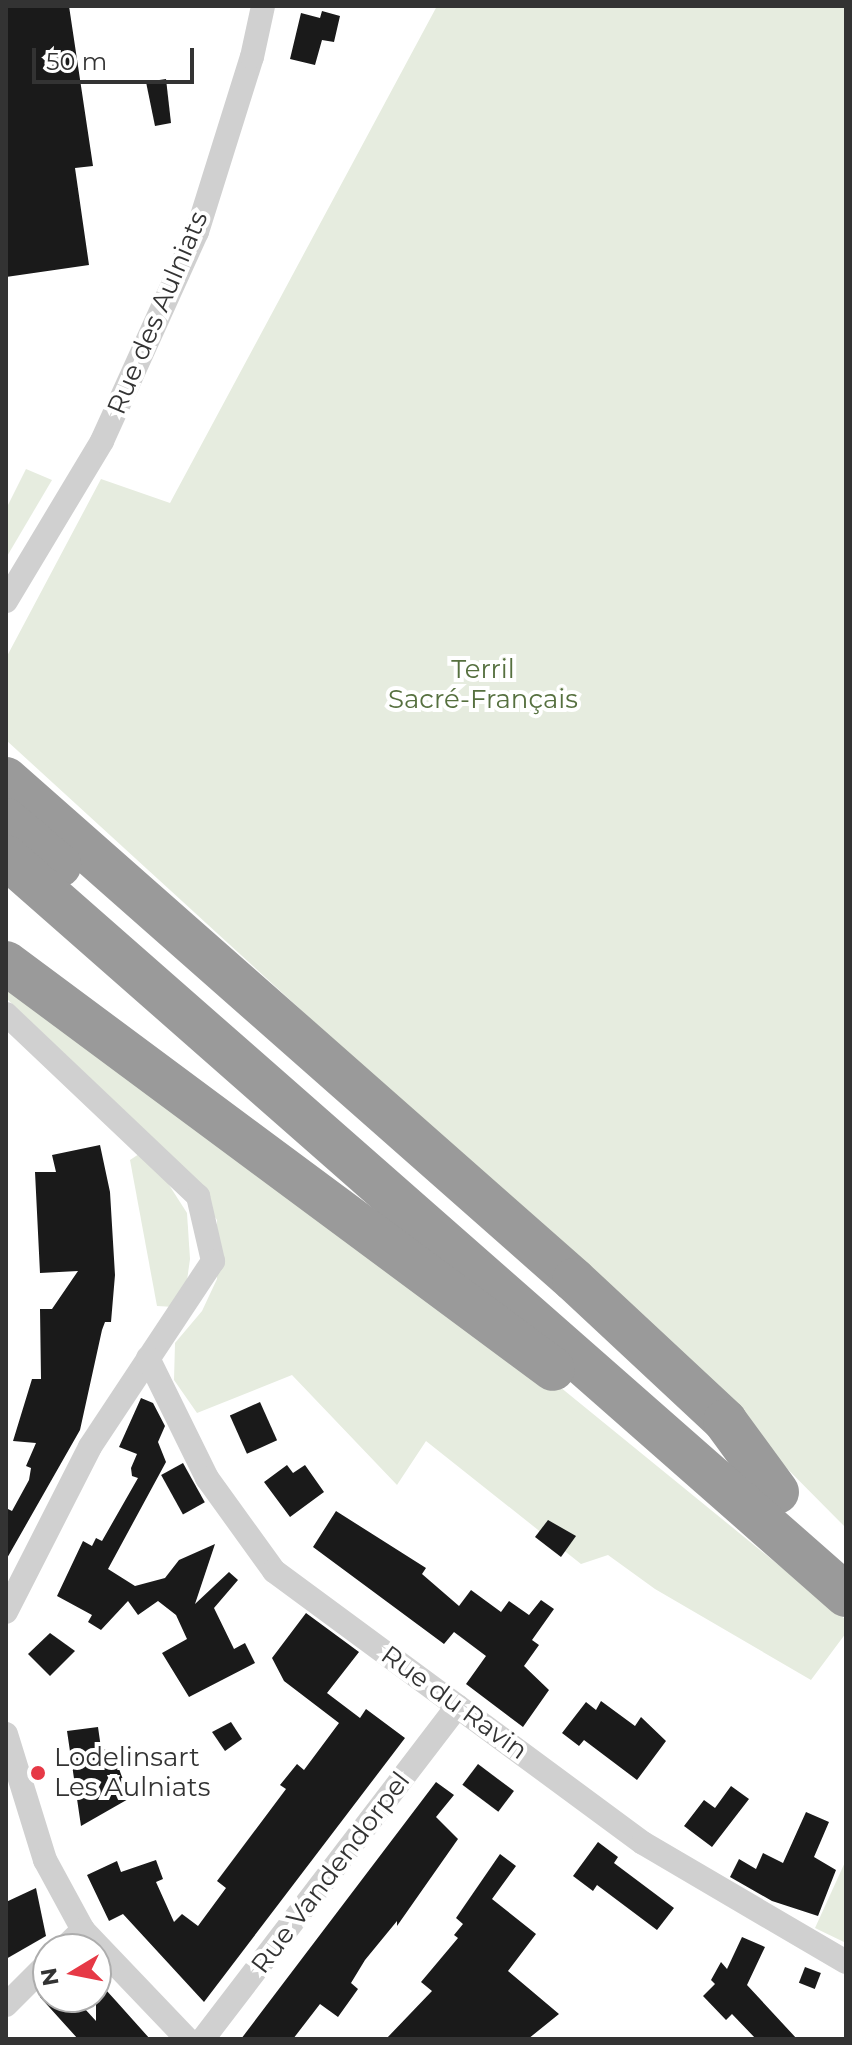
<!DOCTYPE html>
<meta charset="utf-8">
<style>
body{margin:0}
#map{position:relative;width:852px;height:2045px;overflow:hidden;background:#fff;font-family:Montserrat,sans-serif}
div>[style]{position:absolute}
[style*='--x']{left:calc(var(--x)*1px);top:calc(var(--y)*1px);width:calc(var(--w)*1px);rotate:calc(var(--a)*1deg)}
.green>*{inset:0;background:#e6ecdf}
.building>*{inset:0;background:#1a1a1a;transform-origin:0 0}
.street>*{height:24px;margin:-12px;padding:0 12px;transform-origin:12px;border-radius:12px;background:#d0d0d0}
.highway>*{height:44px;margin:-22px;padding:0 22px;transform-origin:22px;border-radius:22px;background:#9a9a9a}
.dots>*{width:22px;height:22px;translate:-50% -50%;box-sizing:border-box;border:4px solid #fff;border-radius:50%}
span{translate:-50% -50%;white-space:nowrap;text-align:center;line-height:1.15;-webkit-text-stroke:8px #fff;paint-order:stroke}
.street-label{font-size:26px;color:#333}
.park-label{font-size:26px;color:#56703f}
.poi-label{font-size:26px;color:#333}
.left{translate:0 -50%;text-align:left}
.frame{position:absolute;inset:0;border:8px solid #333;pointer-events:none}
.north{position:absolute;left:32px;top:1933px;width:80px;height:80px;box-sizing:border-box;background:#fff;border:2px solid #adadad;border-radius:50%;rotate:260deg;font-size:22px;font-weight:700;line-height:32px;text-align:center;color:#333}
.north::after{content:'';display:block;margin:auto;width:28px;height:36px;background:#e63946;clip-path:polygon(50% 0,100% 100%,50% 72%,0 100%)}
.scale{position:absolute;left:32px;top:48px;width:162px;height:36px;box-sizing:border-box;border:4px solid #333;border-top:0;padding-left:10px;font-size:24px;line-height:28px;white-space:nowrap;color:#333;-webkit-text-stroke:6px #fff;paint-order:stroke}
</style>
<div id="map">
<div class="green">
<i style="clip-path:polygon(437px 6px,846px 6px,846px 1528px,641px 1321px,6px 740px,6px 658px,101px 479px,170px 503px)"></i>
<i style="clip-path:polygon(26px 469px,52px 480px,6px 558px,6px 509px)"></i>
<i style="clip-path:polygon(6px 977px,522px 1356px,846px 1620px,846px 1633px,811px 1680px,655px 1589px,608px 1555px,581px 1564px,426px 1441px,397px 1485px,292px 1375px,197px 1413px,174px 1380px,175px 1343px,202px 1311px,217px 1279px,217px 1220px,169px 1153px,6px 998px)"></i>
<i style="clip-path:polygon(139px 1154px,155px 1163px,187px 1213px,190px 1259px,185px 1295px,174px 1307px,157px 1306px,130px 1160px)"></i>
<i style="clip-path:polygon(846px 1860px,846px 1943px,815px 1928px)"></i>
</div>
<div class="building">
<i style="clip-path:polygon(6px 6px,69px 6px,93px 166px,75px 168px,89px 265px,6px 277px)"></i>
<i style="clip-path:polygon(322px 11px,340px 16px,334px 42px,322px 40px,315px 65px,290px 59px,301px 13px,320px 18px)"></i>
<i style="clip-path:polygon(166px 79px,171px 123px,155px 126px,146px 82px)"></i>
<i style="clip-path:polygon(100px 1145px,110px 1192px,115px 1275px,111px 1322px,105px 1322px,102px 1330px,80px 1430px,6px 1560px,6px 1508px,12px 1511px,29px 1480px,31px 1468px,26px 1466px,36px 1443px,13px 1441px,32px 1379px,41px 1379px,40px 1309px,52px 1309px,78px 1271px,40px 1273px,35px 1172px,56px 1172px,52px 1155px)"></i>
<i style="clip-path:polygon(141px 1398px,153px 1403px,165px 1426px,158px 1442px,166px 1462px,108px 1569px,135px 1586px,165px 1578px,179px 1560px,215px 1544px,195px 1604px,229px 1572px,238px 1580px,214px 1608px,234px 1649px,245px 1643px,255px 1663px,189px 1697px,162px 1653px,187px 1639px,176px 1615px,158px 1601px,138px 1615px,128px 1601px,101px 1630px,88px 1622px,92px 1615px,57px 1596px,83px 1541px,92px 1546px,96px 1538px,102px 1541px,138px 1478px,132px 1476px,131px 1468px,137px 1454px,119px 1447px)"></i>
<i style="left:260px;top:1402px;width:42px;height:33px;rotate:66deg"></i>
<i style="left:183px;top:1463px;width:45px;height:25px;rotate:61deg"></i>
<i style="clip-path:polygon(287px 1465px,293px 1473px,305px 1465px,324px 1492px,290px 1517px,264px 1482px)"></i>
<i style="clip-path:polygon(336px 1511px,426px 1568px,422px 1574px,459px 1606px,471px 1590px,501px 1612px,509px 1601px,529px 1615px,541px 1600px,554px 1609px,532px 1640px,539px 1645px,524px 1666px,549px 1690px,523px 1727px,466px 1684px,486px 1656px,454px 1632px,444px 1644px,313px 1547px)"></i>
<i style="clip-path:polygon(548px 1520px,576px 1536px,561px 1557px,535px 1537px)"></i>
<i style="clip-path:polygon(306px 1613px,359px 1652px,327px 1693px,360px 1718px,366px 1709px,405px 1738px,204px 2002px,123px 1914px,109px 1921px,87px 1875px,117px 1861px,121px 1872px,156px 1860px,163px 1879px,156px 1882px,174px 1922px,182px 1914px,198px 1926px,226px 1888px,217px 1881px,286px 1789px,280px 1785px,297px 1764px,304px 1770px,339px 1723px,284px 1681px,272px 1658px)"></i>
<i style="clip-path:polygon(50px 1633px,75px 1651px,50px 1676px,28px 1654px)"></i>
<i style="clip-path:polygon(601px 1701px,635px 1726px,641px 1717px,666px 1741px,637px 1780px,584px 1740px,579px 1746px,562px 1733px,586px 1702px,596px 1710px)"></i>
<i style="clip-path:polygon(231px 1722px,242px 1739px,225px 1751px,212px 1732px)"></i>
<i style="clip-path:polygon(98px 1727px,101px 1748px,113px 1753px,130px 1798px,81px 1826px,67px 1731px)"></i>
<i style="left:478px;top:1764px;width:45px;height:26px;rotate:37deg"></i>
<i style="clip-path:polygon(436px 1782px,454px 1795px,436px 1817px,458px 1839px,397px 1926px,397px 1921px,365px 1960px,351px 1983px,358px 1989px,338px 2017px,320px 2004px,293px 2039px,241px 2039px)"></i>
<i style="clip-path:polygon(731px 1786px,749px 1799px,712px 1847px,684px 1826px,704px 1800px,715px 1808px)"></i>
<i style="clip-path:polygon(806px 1812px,829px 1822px,814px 1857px,836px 1870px,818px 1916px,772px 1901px,730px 1877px,739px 1859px,756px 1869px,763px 1853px,783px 1863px)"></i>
<i style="clip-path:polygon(598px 1842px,618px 1857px,614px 1863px,674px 1908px,657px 1930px,597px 1885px,593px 1891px,573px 1876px)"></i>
<i style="clip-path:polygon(500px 1854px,516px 1866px,492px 1899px,536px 1934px,508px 1971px,559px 2014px,528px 2039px,386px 2039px,432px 1991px,421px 1982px,458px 1938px,454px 1935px,463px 1924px,456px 1918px)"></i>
<i style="clip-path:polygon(36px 1888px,46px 1936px,6px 1959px,6px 1902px)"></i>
<i style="clip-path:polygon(742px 1937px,765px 1947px,747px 1985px,797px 2039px,756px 2039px,732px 2014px,726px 2020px,703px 1996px,715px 1984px,711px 1980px,721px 1962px,727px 1969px)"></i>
<i style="left:805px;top:1967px;width:17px;height:17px;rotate:21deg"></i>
<i style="clip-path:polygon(96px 1979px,116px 2001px,150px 2039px,78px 2039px,40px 1997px,74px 1997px,96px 2021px)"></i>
</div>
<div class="street">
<i style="--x:6;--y:601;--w:187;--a:-59"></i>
<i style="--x:102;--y:441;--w:230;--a:-65.6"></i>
<i style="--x:197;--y:232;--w:183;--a:-72.6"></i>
<i style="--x:252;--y:57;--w:52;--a:-77.8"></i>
<i style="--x:6;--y:1014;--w:265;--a:43.5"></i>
<i style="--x:198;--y:1196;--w:67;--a:77"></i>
<i style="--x:213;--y:1261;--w:223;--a:123.5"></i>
<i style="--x:90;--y:1447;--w:185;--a:117"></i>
<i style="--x:148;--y:1358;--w:134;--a:63.8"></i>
<i style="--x:207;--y:1478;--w:115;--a:54.2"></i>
<i style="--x:274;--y:1571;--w:458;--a:36.4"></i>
<i style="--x:643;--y:1843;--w:235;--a:30.4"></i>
<i style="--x:6;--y:1734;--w:132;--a:72.8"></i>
<i style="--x:45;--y:1860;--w:80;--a:61.5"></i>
<i style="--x:83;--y:1930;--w:151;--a:46.3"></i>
<i style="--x:63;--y:1949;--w:28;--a:-44"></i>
<i style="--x:6;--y:2005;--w:59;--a:-45"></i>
<i style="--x:203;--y:2039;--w:419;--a:-52.6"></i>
</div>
<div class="highway">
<i style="--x:6;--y:779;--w:757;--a:41.41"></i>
<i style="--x:574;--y:1280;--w:207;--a:43"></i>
<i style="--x:725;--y:1421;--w:88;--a:53.8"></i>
<i style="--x:6;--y:820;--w:70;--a:40.3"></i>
<i style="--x:6;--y:857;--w:1118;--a:41.3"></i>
<i style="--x:6;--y:963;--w:681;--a:36.58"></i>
</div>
<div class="dots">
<i style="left:38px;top:1773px;background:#e63946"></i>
</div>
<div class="street-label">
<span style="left:158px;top:313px;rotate:-67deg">Rue des Aulniats</span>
<span style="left:454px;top:1703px;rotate:36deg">Rue du Ravin</span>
<span style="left:331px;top:1873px;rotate:-53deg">Rue Vandendorpel</span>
</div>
<div class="park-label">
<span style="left:483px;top:685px">Terril<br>Sacré-Français</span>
</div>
<div class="poi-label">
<span class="left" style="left:54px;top:1773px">Lodelinsart<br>Les Aulniats</span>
</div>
<div class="frame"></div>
<div class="north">N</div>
<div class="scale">50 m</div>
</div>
